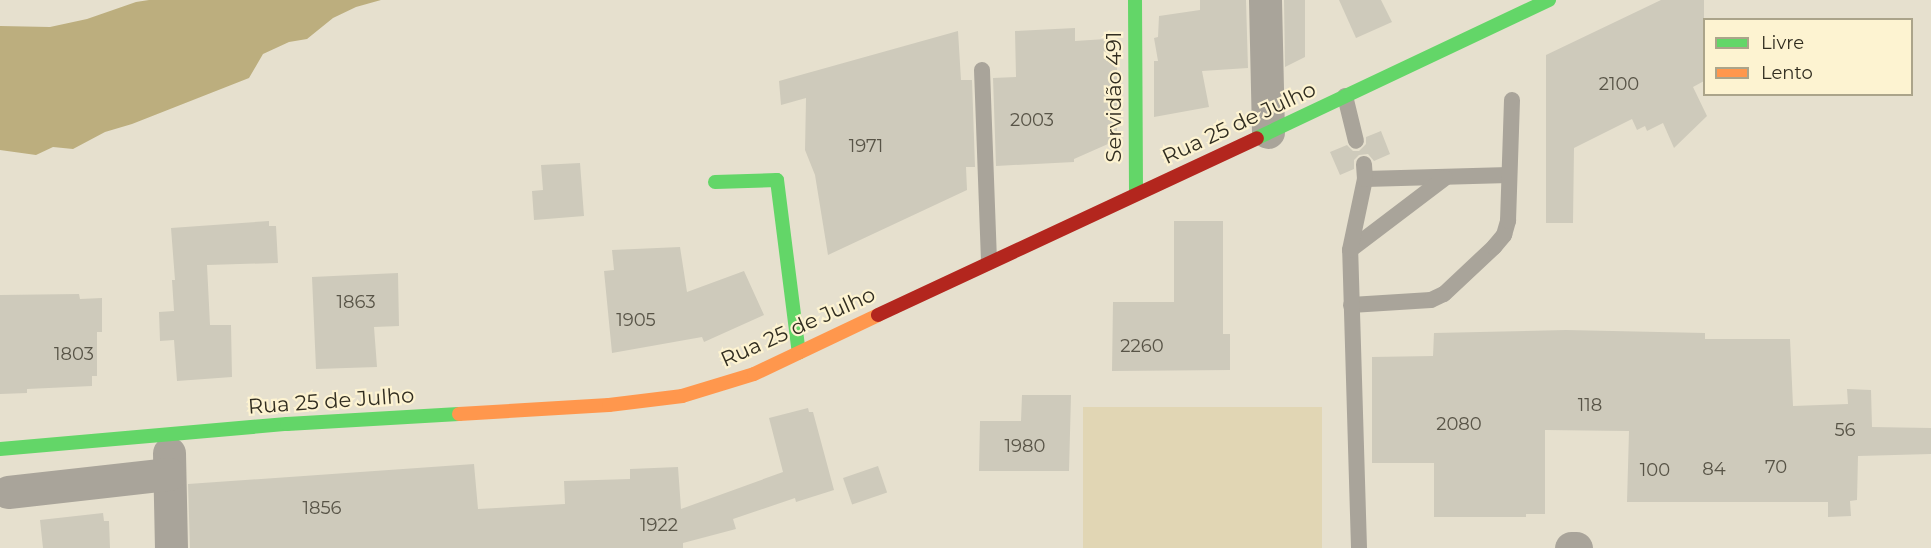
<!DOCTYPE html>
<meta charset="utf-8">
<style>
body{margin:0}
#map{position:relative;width:1931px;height:548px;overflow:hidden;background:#e6e0ce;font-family:Montserrat,sans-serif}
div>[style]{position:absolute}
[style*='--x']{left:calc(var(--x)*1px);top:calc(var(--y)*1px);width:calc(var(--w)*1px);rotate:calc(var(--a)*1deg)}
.green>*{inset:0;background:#e1d6b4;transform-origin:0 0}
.water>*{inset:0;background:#bcae7e}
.building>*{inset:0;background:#cecabb;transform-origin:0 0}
.lane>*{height:16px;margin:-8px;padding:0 8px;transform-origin:8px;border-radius:8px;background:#a9a49a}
.street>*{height:33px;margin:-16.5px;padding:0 16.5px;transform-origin:16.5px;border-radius:16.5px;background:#a9a49a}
.fast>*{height:14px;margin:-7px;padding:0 7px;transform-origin:7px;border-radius:7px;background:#63d668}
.slow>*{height:14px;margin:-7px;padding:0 7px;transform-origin:7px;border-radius:7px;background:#ff974d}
.jam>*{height:14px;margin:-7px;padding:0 7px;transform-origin:7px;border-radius:7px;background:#b3261e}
span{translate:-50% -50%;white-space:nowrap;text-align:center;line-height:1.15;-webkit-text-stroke:4.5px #fdf3d1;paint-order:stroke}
.number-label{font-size:18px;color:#585447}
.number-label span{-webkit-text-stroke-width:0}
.street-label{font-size:21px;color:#312d20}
.legend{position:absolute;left:1703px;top:18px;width:210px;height:78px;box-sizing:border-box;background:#fdf3d1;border:2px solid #aba48a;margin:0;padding:8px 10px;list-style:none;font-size:18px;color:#312d20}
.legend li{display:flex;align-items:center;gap:12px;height:30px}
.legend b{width:30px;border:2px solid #aba48a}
</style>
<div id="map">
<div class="green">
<i style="left:1083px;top:407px;width:239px;height:141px"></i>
</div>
<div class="water">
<i style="clip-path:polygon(149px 0,381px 0,356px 7px,333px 18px,307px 39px,289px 42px,263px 54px,249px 78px,132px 124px,105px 132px,73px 149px,53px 147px,36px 155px,0 150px,0 26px,50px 27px,87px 19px,136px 2px)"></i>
</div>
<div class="building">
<i style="clip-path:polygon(1200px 0,1246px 0,1248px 68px,1202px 71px,1209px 107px,1154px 117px,1154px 61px,1158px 61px,1154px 38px,1158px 37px,1159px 16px,1200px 10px)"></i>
<i style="clip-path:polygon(1284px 0,1305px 0,1305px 57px,1285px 67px)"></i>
<i style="clip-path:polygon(1339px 0,1381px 0,1392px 22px,1356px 38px)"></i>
<i style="clip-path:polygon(1661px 0,1704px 0,1704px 81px,1693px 87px,1707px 116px,1674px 148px,1663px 123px,1647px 131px,1645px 126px,1637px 130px,1632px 119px,1574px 148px,1573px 223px,1546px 223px,1546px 55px)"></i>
<i style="clip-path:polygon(1075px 28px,1075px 41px,1106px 39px,1106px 61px,1117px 61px,1117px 140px,1074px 159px,1074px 162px,996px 166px,993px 78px,1016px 77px,1015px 31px)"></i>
<i style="clip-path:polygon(958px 31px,961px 80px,972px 80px,975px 167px,966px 167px,967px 190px,828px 255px,815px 175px,805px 150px,806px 98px,781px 105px,779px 81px)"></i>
<i style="clip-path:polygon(1381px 131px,1390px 154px,1374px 161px,1368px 154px,1359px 155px,1354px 160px,1354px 169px,1340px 175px,1330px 152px,1347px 145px,1353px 151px,1359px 151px,1366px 144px,1366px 137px)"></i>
<i style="clip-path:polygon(580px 163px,584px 216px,534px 220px,532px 191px,543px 190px,541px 165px)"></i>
<i style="clip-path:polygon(269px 221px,269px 226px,276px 226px,278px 263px,207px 265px,210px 325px,231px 325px,232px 377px,177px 381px,174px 340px,160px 341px,159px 312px,174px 311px,172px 280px,175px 280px,171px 228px)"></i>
<i style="clip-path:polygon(1174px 221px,1223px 221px,1223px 334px,1230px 334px,1230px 370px,1112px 371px,1113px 302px,1174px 302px)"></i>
<i style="clip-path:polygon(680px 247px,687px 292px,744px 271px,764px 315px,704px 342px,702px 337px,612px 353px,604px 271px,614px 270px,612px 250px)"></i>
<i style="clip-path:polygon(398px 273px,399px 326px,374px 327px,377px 367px,316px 369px,312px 277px)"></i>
<i style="clip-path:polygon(79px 294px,80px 299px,102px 298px,102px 332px,97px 332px,97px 376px,92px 376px,92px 386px,27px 389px,27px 393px,0 394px,0 295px)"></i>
<i style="clip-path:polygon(1566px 330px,1705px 333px,1705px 339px,1790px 339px,1793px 406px,1848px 404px,1847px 389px,1871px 390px,1872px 427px,1931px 428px,1931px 454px,1858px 456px,1857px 500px,1850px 501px,1851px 516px,1828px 517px,1828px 502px,1627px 502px,1629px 431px,1545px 430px,1545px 514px,1526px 514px,1526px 517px,1434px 517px,1434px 463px,1372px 463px,1372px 357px,1433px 356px,1434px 333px)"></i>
<i style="clip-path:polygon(1022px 395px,1071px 395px,1069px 471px,979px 471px,980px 421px,1021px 421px)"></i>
<i style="clip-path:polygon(808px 408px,809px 412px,813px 412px,834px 490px,796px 502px,795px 498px,733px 519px,736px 529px,683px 543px,683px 548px,190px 548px,188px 484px,474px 464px,478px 509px,565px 504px,564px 481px,630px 479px,630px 469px,678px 467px,681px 509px,783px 472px,769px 418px)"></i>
<i style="left:878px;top:466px;width:28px;height:37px;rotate:71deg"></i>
<i style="clip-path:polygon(103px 513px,104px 521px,109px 521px,110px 548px,43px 548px,40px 520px)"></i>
</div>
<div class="lane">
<i style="--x:982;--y:70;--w:192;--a:87.9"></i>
<i style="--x:1345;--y:96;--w:46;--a:76.3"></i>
<i style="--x:1365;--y:179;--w:144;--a:-1.6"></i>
<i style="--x:1350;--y:250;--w:119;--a:-37.2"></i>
<i style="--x:1351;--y:305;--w:80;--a:-3.6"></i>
<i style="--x:1431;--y:300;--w:14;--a:-25"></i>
<i style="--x:1444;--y:294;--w:69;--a:-43.2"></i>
<i style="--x:1494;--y:247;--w:16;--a:-50"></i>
<i style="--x:1504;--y:235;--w:15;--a:-74"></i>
<i style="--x:1508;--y:221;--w:121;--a:-88.1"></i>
<i style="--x:1359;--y:548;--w:298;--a:-91.7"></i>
<i style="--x:1350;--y:250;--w:73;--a:-78.1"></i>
<i style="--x:1365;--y:179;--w:15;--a:-94"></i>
</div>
<div class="street">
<i style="--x:1265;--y:0;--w:132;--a:88.7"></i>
<i style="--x:169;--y:453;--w:95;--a:88.8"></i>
<i style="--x:8;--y:492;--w:162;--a:-6.4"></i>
<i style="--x:1571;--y:548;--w:5;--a:0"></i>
</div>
<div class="fast">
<i style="--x:1135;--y:0;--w:194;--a:89.7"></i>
<i style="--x:1257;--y:138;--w:323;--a:-25.3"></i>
<i style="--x:715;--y:182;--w:62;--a:-1.8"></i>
<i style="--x:777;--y:180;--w:174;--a:82.8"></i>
<i style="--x:0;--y:449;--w:288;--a:-5"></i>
<i style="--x:287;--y:424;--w:172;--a:-3.3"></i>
</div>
<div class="slow">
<i style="--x:459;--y:414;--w:150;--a:-3.4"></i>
<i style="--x:609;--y:405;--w:74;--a:-7"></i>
<i style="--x:682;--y:396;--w:75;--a:-17"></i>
<i style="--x:754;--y:374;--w:137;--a:-25.4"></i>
</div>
<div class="jam">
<i style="--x:878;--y:315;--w:418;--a:-25"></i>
</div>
<div class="number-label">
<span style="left:1619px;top:84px">2100</span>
<span style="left:1032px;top:120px">2003</span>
<span style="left:866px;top:146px">1971</span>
<span style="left:356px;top:302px">1863</span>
<span style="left:636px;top:320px">1905</span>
<span style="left:1142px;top:346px">2260</span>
<span style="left:74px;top:354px">1803</span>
<span style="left:1590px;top:405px">118</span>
<span style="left:1459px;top:424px">2080</span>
<span style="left:1845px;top:430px">56</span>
<span style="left:1025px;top:446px">1980</span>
<span style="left:1776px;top:467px">70</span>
<span style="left:1714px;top:469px">84</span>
<span style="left:1655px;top:470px">100</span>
<span style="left:322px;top:508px">1856</span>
<span style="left:659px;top:525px">1922</span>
</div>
<div class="street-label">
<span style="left:1114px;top:97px;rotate:-90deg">Servidão 491</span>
<span style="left:1239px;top:123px;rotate:-25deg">Rua 25 de Julho</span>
<span style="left:798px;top:327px;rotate:-24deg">Rua 25 de Julho</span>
<span style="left:331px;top:401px;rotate:-4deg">Rua 25 de Julho</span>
</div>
<ul class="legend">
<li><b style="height:8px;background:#63d668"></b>Livre</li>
<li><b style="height:8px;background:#ff974d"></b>Lento</li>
</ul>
</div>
